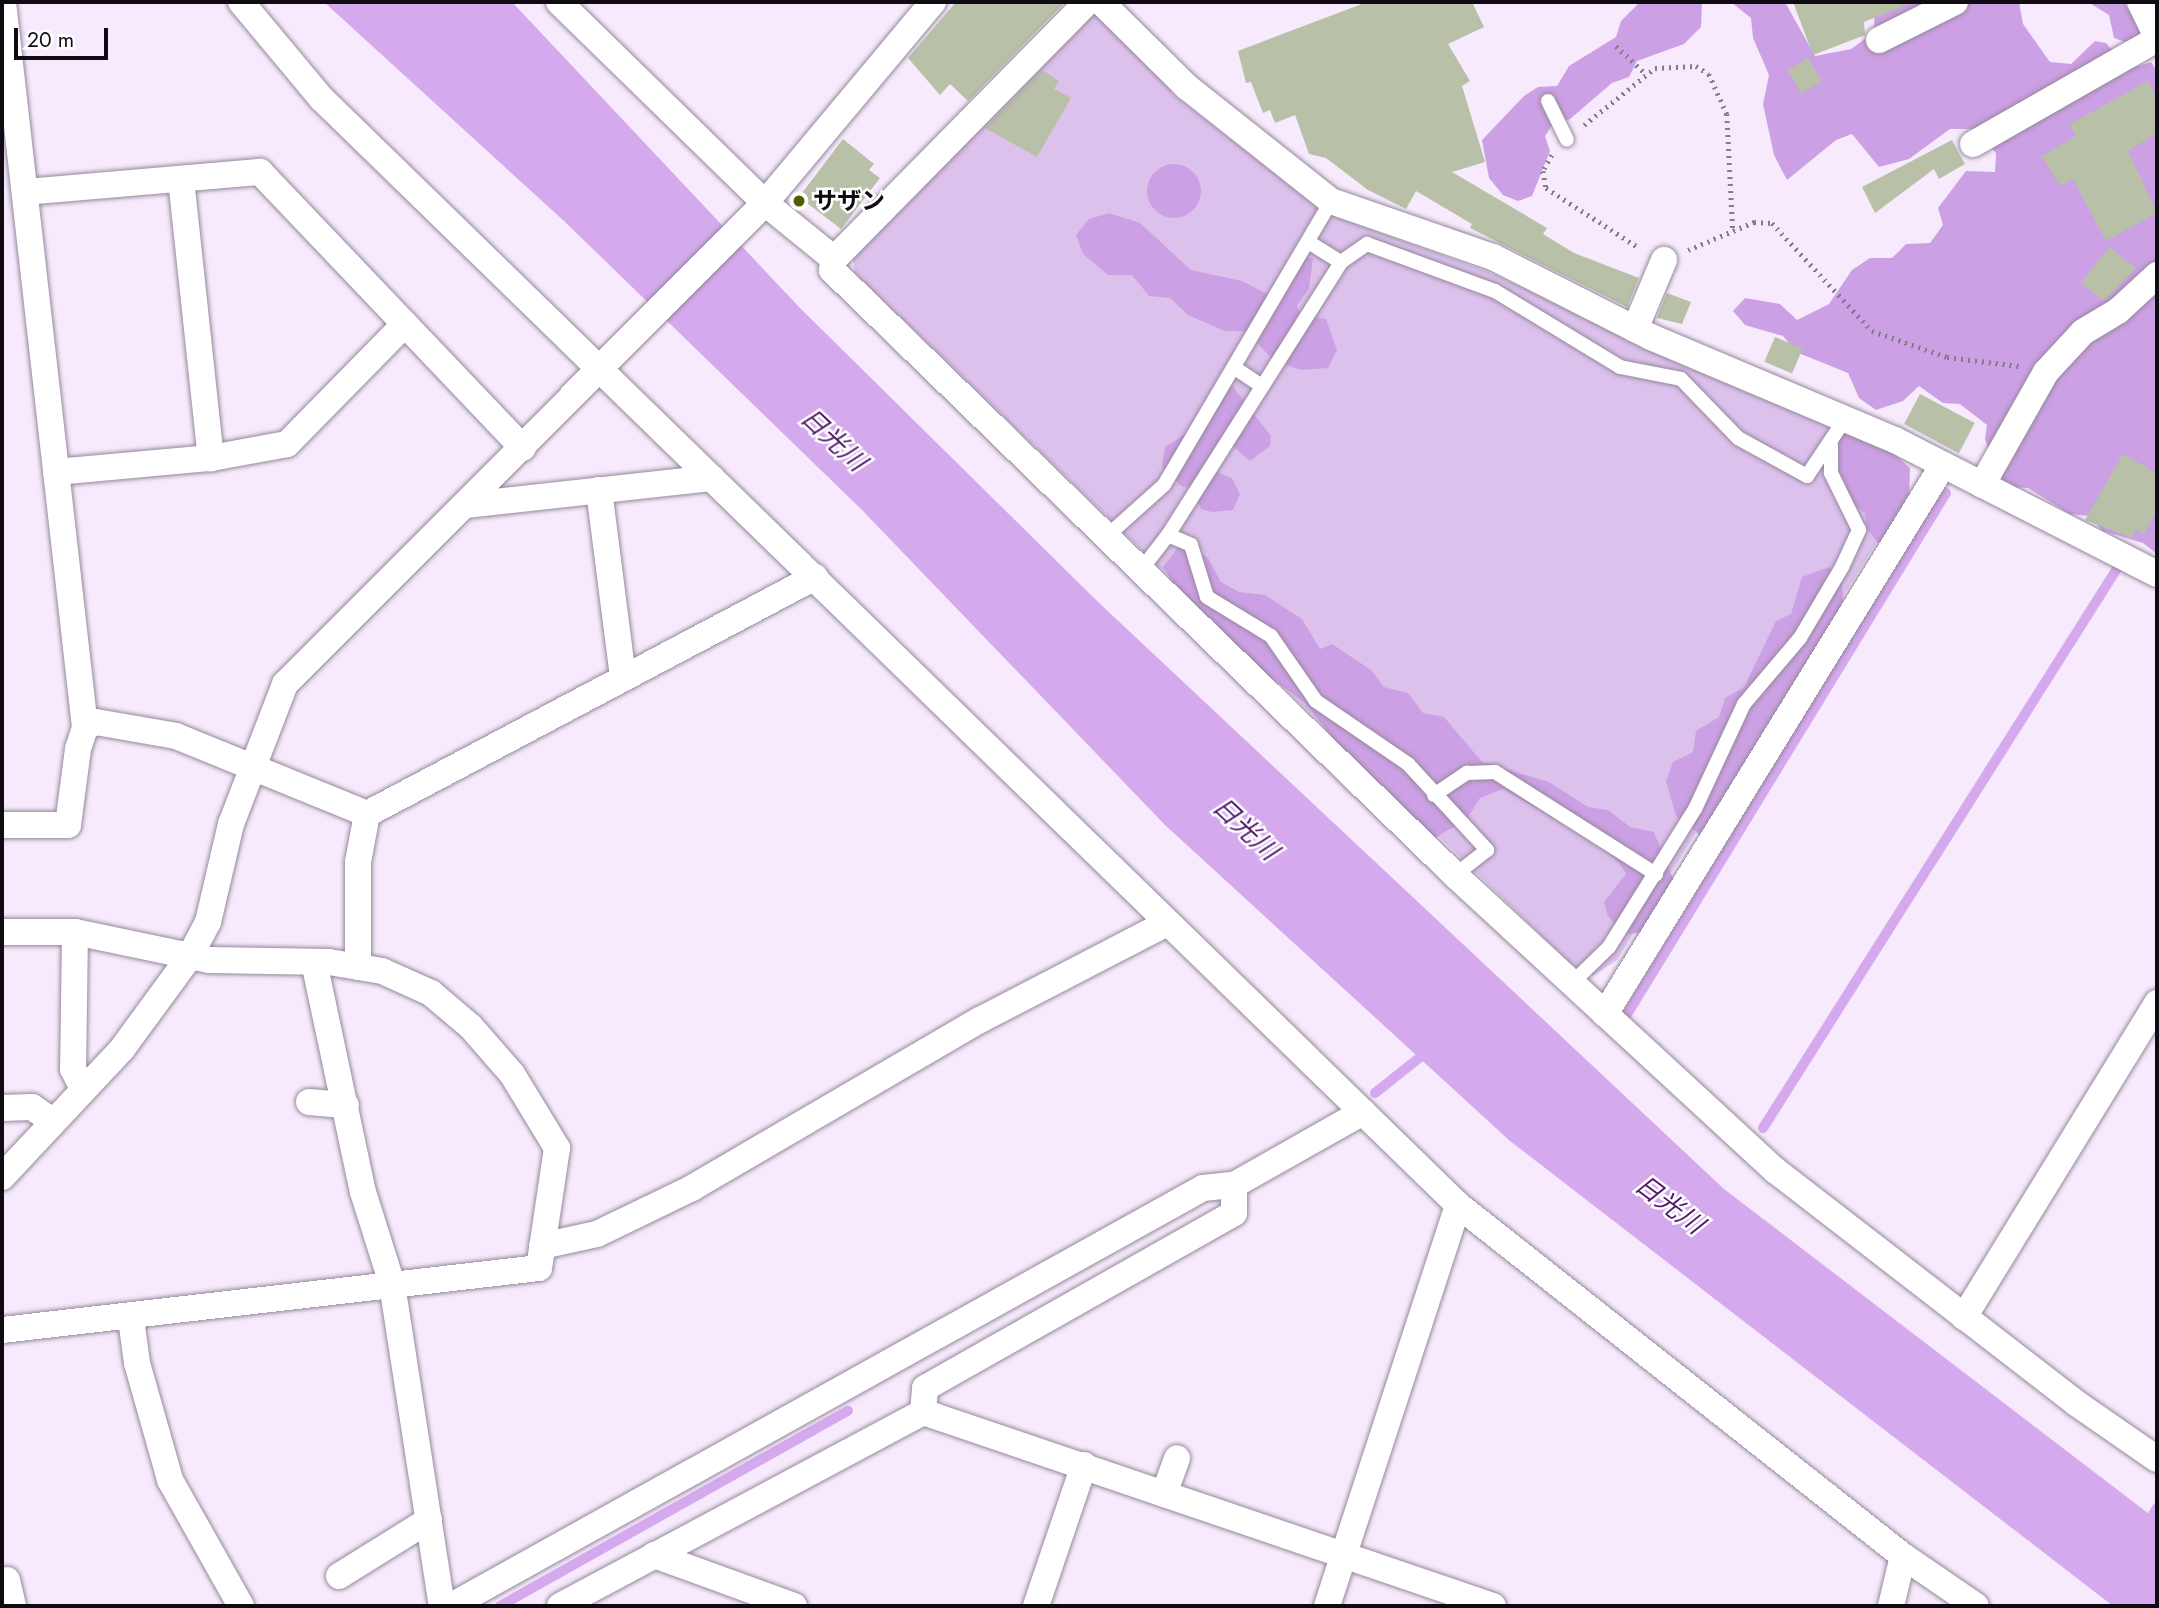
<!DOCTYPE html>
<meta charset="utf-8">
<style>
body{margin:0}
#map{position:relative;width:2159px;height:1608px;overflow:hidden;background:#f6eafc;font-family:Jost,"Noto Sans JP",sans-serif}
div>[style]{position:absolute}
[style*='--x']{left:calc(var(--x)*1px);top:calc(var(--y)*1px);width:calc(var(--w)*1px);rotate:calc(var(--a)*1deg)}
.green>*{inset:0;background:#ddc1ed}
.forest>*{inset:0;background:#cca0e4}
.round{border-radius:50%}
.water>*{inset:0;background:#d5a9ee}
.stream>*{height:10px;margin:-5px;padding:0 5px;transform-origin:5px;border-radius:5px;background:#d5a9ee}
.building>*{inset:0;background:#b9c0a8;transform-origin:0 0}
.path>*{height:4.5px;margin-top:-2.25px;transform-origin:0;background:repeating-linear-gradient(90deg,#847c89 0 2px,transparent 0 7px)}
.roads{filter:drop-shadow(0 0 2px #95889c) drop-shadow(0 0 2px #95889c)}
.lane>*{height:14px;margin:-7px;padding:0 7px;transform-origin:7px;border-radius:7px;background:#fff}
.street>*{height:26px;margin:-13px;padding:0 13px;transform-origin:13px;border-radius:13px;background:#fff}
.dots>*{width:19px;height:19px;translate:-50% -50%;box-sizing:border-box;border:4px solid #fff;border-radius:50%}
span{translate:-50% -50%;white-space:nowrap;text-align:center;line-height:1.15;-webkit-text-stroke:5px #fff;paint-order:stroke}
.poi-label{font-size:24px;color:#100b13;font-weight:700}
.left{translate:0 -50%;text-align:left}
.water-label{font-size:26px;color:#511a6a;font-style:italic}
.frame{position:absolute;inset:0;border:4px solid #100b13;pointer-events:none}
.scale{position:absolute;left:14px;top:28px;width:94px;height:32px;box-sizing:border-box;border:4px solid #100b13;border-top:0;padding-left:9px;font-size:21px;line-height:24px;white-space:nowrap;color:#100b13;-webkit-text-stroke:5px #fff;paint-order:stroke}
</style>
<div id="map">
<div class="green">
<i style="clip-path:polygon(1093px 8px,1176px 82px,1171px 93px,1330px 215px,1486px 271px,1893px 456px,1907px 493px,1617px 960px,1593px 976px,1571px 964px,854px 272px,853px 257px)"></i>
</div>
<div class="forest">
<i style="clip-path:polygon(1640px 2px,1702px 2px,1701px 27px,1684px 44px,1637px 61px,1629px 77px,1612px 83px,1570px 119px,1553px 124px,1545px 136px,1550px 151px,1532px 196px,1518px 201px,1503px 195px,1489px 178px,1482px 140px,1524px 96px,1538px 87px,1557px 86px,1569px 66px,1616px 37px,1621px 21px)"></i>
<i style="clip-path:polygon(1731px 2px,1785px 2px,1815px 56px,1851px 49px,1865px 39px,1874px 28px,1875px 2px,2019px 2px,2023px 24px,2050px 62px,2071px 64px,2095px 41px,2106px 43px,2129px 69px,2151px 62px,2157px 71px,2157px 554px,2143px 543px,2103px 531px,2089px 516px,2070px 514px,2028px 488px,2012px 487px,1999px 477px,1985px 439px,1987px 425px,1960px 404px,1943px 403px,1919px 386px,1903px 401px,1876px 410px,1859px 398px,1848px 373px,1796px 352px,1783px 336px,1745px 325px,1733px 311px,1745px 298px,1780px 304px,1797px 320px,1829px 304px,1852px 270px,1870px 258px,1892px 258px,1906px 244px,1930px 243px,1943px 225px,1938px 208px,1966px 171px,1995px 172px,1996px 153px,1976px 129px,1950px 129px,1909px 159px,1879px 167px,1852px 134px,1836px 140px,1787px 180px,1774px 155px,1763px 104px,1769px 75px,1753px 38px,1751px 18px)"></i>
<i style="clip-path:polygon(2088px 2px,2124px 2px,2143px 34px,2128px 43px,2114px 38px,2109px 15px)"></i>
<i class="round" style="left:1147px;top:164px;width:54px;height:54px"></i>
<i style="clip-path:polygon(1109px 213px,1140px 223px,1191px 270px,1242px 281px,1269px 295px,1301px 258px,1313px 258px,1309px 289px,1297px 305px,1300px 315px,1326px 319px,1337px 350px,1328px 368px,1301px 370px,1274px 361px,1246px 331px,1225px 331px,1188px 315px,1170px 298px,1149px 296px,1132px 275px,1108px 275px,1083px 254px,1076px 235px,1089px 219px)"></i>
<i style="clip-path:polygon(1216px 383px,1233px 387px,1271px 436px,1270px 446px,1250px 461px,1229px 443px,1211px 470px,1232px 478px,1240px 494px,1233px 510px,1212px 512px,1201px 509px,1190px 488px,1181px 486px,1162px 466px,1165px 447px,1191px 430px)"></i>
<i style="clip-path:polygon(1842px 427px,1885px 446px,1910px 468px,1909px 501px,1883px 549px,1867px 529px,1865px 513px,1854px 505px,1833px 456px)"></i>
<i style="clip-path:polygon(1180px 545px,1208px 558px,1221px 582px,1239px 592px,1265px 595px,1302px 619px,1320px 649px,1332px 644px,1371px 670px,1384px 687px,1408px 693px,1423px 713px,1444px 717px,1482px 762px,1549px 782px,1588px 807px,1608px 810px,1630px 827px,1654px 832px,1674px 881px,1649px 931px,1624px 935px,1608px 916px,1604px 902px,1626px 874px,1619px 863px,1598px 843px,1503px 789px,1480px 798px,1467px 819px,1435px 838px,1351px 760px,1304px 702px,1262px 671px,1177px 589px,1163px 567px)"></i>
<i style="clip-path:polygon(1829px 567px,1842px 582px,1844px 618px,1705px 839px,1676px 816px,1666px 781px,1673px 762px,1693px 752px,1696px 731px,1719px 717px,1725px 698px,1744px 687px,1776px 621px,1791px 614px,1802px 577px)"></i>
</div>
<div class="water">
<i style="clip-path:polygon(324px 2px,512px 2px,800px 308px,1097px 601px,1724px 1189px,2157px 1520px,2157px 1606px,2113px 1606px,1510px 1141px,1165px 825px,862px 510px,564px 221px)"></i>
</div>
<div class="stream">
<i style="--x:1626;--y:1016;--w:613;--a:-58.54"></i>
<i style="--x:1375;--y:1093;--w:69;--a:-38.5"></i>
<i style="--x:1763;--y:1128;--w:667;--a:-57.67"></i>
<i style="--x:2147;--y:1525;--w:20;--a:-60"></i>
<i style="--x:500;--y:1606;--w:399;--a:-29.3"></i>
</div>
<div class="building">
<i style="clip-path:polygon(956px 2px,1065px 2px,968px 101px,950px 84px,940px 95px,908px 58px)"></i>
<i style="clip-path:polygon(1367px 2px,1472px 2px,1484px 27px,1448px 44px,1470px 81px,1462px 86px,1485px 162px,1452px 172px,1547px 228px,1543px 234px,1574px 253px,1639px 278px,1627px 307px,1470px 228px,1472px 224px,1416px 191px,1406px 209px,1368px 190px,1326px 158px,1309px 154px,1295px 115px,1275px 123px,1270px 110px,1263px 113px,1251px 82px,1246px 83px,1238px 51px)"></i>
<i style="clip-path:polygon(1793px 2px,1911px 2px,1911px 3px,1864px 22px,1865px 35px,1813px 55px)"></i>
<i style="left:1808px;top:58px;width:27px;height:24px;rotate:59deg"></i>
<i style="clip-path:polygon(1042px 70px,1059px 81px,1054px 89px,1071px 98px,1037px 157px,985px 128px)"></i>
<i style="clip-path:polygon(2148px 81px,2157px 98px,2157px 133px,2128px 151px,2157px 213px,2106px 241px,2073px 179px,2060px 186px,2042px 156px,2076px 136px,2070px 124px)"></i>
<i style="clip-path:polygon(843px 139px,874px 164px,869px 170px,880px 178px,841px 229px,799px 197px)"></i>
<i style="clip-path:polygon(1952px 140px,1965px 164px,1939px 179px,1934px 169px,1875px 213px,1862px 187px)"></i>
<i style="clip-path:polygon(2109px 247px,2136px 268px,2104px 301px,2081px 283px)"></i>
<i style="clip-path:polygon(1667px 293px,1691px 302px,1682px 324px,1657px 318px)"></i>
<i style="left:1775px;top:337px;width:30px;height:27px;rotate:23deg"></i>
<i style="left:1920px;top:394px;width:62px;height:34px;rotate:28deg"></i>
<i style="clip-path:polygon(2123px 454px,2157px 473px,2157px 510px,2144px 534px,2136px 529px,2132px 538px,2085px 520px)"></i>
</div>
<div class="path">
<i style="--x:1616;--y:46;--w:41;--a:43"></i>
<i style="--x:1584;--y:125;--w:91;--a:-38.8"></i>
<i style="--x:1655;--y:68;--w:41;--a:-2.8"></i>
<i style="--x:1696;--y:66;--w:15;--a:32"></i>
<i style="--x:1709;--y:74;--w:44;--a:65.8"></i>
<i style="--x:1727;--y:114;--w:118;--a:87.1"></i>
<i style="--x:1552;--y:155;--w:18;--a:119"></i>
<i style="--x:1543;--y:171;--w:17;--a:80"></i>
<i style="--x:1546;--y:188;--w:109;--a:32.7"></i>
<i style="--x:1688;--y:250;--w:72;--a:-23"></i>
<i style="--x:1754;--y:222;--w:18;--a:3"></i>
<i style="--x:1772;--y:223;--w:147;--a:47.2"></i>
<i style="--x:1872;--y:331;--w:79;--a:19.1"></i>
<i style="--x:1947;--y:357;--w:73;--a:7.1"></i>
</div>
<div class="roads">
<div class="lane">
<i style="--x:1548;--y:101;--w:43;--a:64"></i>
<i style="--x:1310;--y:243;--w:36;--a:32"></i>
<i style="--x:1235;--y:368;--w:32;--a:34"></i>
<i style="--x:1168;--y:535;--w:25;--a:23"></i>
<i style="--x:1191;--y:545;--w:54;--a:72.9"></i>
<i style="--x:1207;--y:597;--w:75;--a:31.4"></i>
<i style="--x:1271;--y:636;--w:79;--a:55.3"></i>
<i style="--x:1316;--y:701;--w:112;--a:34.4"></i>
<i style="--x:1408;--y:764;--w:117;--a:47.4"></i>
<i style="--x:1487;--y:850;--w:41;--a:142"></i>
<i style="--x:1106;--y:537;--w:78;--a:-41.9"></i>
<i style="--x:1164;--y:485;--w:329;--a:-59.5"></i>
<i style="--x:1141;--y:570;--w:44;--a:-52.4"></i>
<i style="--x:1168;--y:535;--w:323;--a:-57.6"></i>
<i style="--x:1341;--y:262;--w:32;--a:-35"></i>
<i style="--x:1367;--y:244;--w:136;--a:20.2"></i>
<i style="--x:1495;--y:291;--w:146;--a:31.3"></i>
<i style="--x:1620;--y:367;--w:62;--a:11.1"></i>
<i style="--x:1681;--y:379;--w:82;--a:46"></i>
<i style="--x:1738;--y:438;--w:79;--a:28.8"></i>
<i style="--x:1807;--y:476;--w:69;--a:-56.3"></i>
<i style="--x:1434;--y:795;--w:40;--a:-34"></i>
<i style="--x:1467;--y:773;--w:28;--a:-2"></i>
<i style="--x:1495;--y:772;--w:191;--a:32.4"></i>
<i style="--x:1572;--y:983;--w:52;--a:-44.2"></i>
<i style="--x:1609;--y:947;--w:163;--a:-58.1"></i>
<i style="--x:1695;--y:809;--w:116;--a:-65"></i>
<i style="--x:1744;--y:704;--w:87;--a:-49.7"></i>
<i style="--x:1800;--y:638;--w:82;--a:-59.4"></i>
<i style="--x:1842;--y:567;--w:41;--a:-65.3"></i>
<i style="--x:1859;--y:530;--w:64;--a:-116.2"></i>
<i style="--x:1831;--y:473;--w:28;--a:-90"></i>
</div>
<div class="street">
<i style="--x:3;--y:2;--w:730;--a:83.55"></i>
<i style="--x:241;--y:2;--w:125;--a:50.2"></i>
<i style="--x:321;--y:98;--w:1587;--a:44.23"></i>
<i style="--x:1458;--y:1205;--w:567;--a:38.27"></i>
<i style="--x:1903;--y:1556;--w:88;--a:34.4"></i>
<i style="--x:559;--y:2;--w:288;--a:44.3"></i>
<i style="--x:765;--y:203;--w:89;--a:39.1"></i>
<i style="--x:834;--y:259;--w:11;--a:100"></i>
<i style="--x:832;--y:270;--w:870;--a:44.16"></i>
<i style="--x:1456;--y:876;--w:435;--a:42.7"></i>
<i style="--x:1776;--y:1171;--w:379;--a:37.7"></i>
<i style="--x:2076;--y:1403;--w:98;--a:34.7"></i>
<i style="--x:1101;--y:2;--w:121;--a:44.7"></i>
<i style="--x:1187;--y:87;--w:184;--a:38.4"></i>
<i style="--x:1331;--y:201;--w:171;--a:19.1"></i>
<i style="--x:1493;--y:257;--w:177;--a:26.9"></i>
<i style="--x:1651;--y:337;--w:265;--a:22.9"></i>
<i style="--x:1895;--y:440;--w:294;--a:27.1"></i>
<i style="--x:2140;--y:2;--w:39;--a:64"></i>
<i style="--x:1879;--y:40;--w:85;--a:-26.6"></i>
<i style="--x:1973;--y:144;--w:212;--a:-29.7"></i>
<i style="--x:181;--y:179;--w:281;--a:83.9"></i>
<i style="--x:25;--y:192;--w:236;--a:-4.9"></i>
<i style="--x:260;--y:172;--w:381;--a:46.4"></i>
<i style="--x:834;--y:259;--w:361;--a:-45.4"></i>
<i style="--x:1635;--y:329;--w:75;--a:-67.2"></i>
<i style="--x:56;--y:472;--w:156;--a:-5.2"></i>
<i style="--x:211;--y:458;--w:77;--a:-10.4"></i>
<i style="--x:287;--y:444;--w:168;--a:-45.5"></i>
<i style="--x:1982;--y:485;--w:130;--a:-60.5"></i>
<i style="--x:2046;--y:372;--w:54;--a:-47.2"></i>
<i style="--x:2083;--y:332;--w:41;--a:-31"></i>
<i style="--x:2118;--y:311;--w:53;--a:-42.7"></i>
<i style="--x:599;--y:490;--w:190;--a:82.7"></i>
<i style="--x:467;--y:505;--w:246;--a:-6.3"></i>
<i style="--x:2;--y:825;--w:66;--a:0"></i>
<i style="--x:68;--y:825;--w:77;--a:-82.5"></i>
<i style="--x:78;--y:749;--w:23;--a:-72"></i>
<i style="--x:85;--y:727;--w:12;--a:-24"></i>
<i style="--x:96;--y:722;--w:81;--a:9.9"></i>
<i style="--x:176;--y:736;--w:206;--a:22.2"></i>
<i style="--x:367;--y:814;--w:507;--a:-27.88"></i>
<i style="--x:2;--y:932;--w:73;--a:0"></i>
<i style="--x:75;--y:932;--w:137;--a:11.8"></i>
<i style="--x:209;--y:960;--w:120;--a:1"></i>
<i style="--x:329;--y:962;--w:54;--a:9.6"></i>
<i style="--x:382;--y:971;--w:54;--a:24.2"></i>
<i style="--x:431;--y:993;--w:52;--a:40.4"></i>
<i style="--x:471;--y:1027;--w:62;--a:48.9"></i>
<i style="--x:512;--y:1074;--w:87;--a:58.7"></i>
<i style="--x:557;--y:1148;--w:121;--a:98.5"></i>
<i style="--x:539;--y:1268;--w:541;--a:173.41"></i>
<i style="--x:75;--y:932;--w:137;--a:90.8"></i>
<i style="--x:73;--y:1069;--w:22;--a:63"></i>
<i style="--x:314;--y:962;--w:235;--a:78"></i>
<i style="--x:363;--y:1192;--w:96;--a:72.5"></i>
<i style="--x:392;--y:1284;--w:326;--a:81.2"></i>
<i style="--x:358;--y:967;--w:105;--a:-90"></i>
<i style="--x:358;--y:862;--w:49;--a:-79.4"></i>
<i style="--x:1605;--y:1014;--w:645;--a:-58.38"></i>
<i style="--x:309;--y:1102;--w:37;--a:5"></i>
<i style="--x:2;--y:1108;--w:30;--a:-2"></i>
<i style="--x:32;--y:1107;--w:24;--a:35"></i>
<i style="--x:2;--y:1177;--w:175;--a:-46.8"></i>
<i style="--x:122;--y:1049;--w:115;--a:-53.8"></i>
<i style="--x:190;--y:956;--w:38;--a:-62"></i>
<i style="--x:208;--y:922;--w:101;--a:-76.8"></i>
<i style="--x:231;--y:824;--w:150;--a:-68.9"></i>
<i style="--x:285;--y:684;--w:680;--a:-45.06"></i>
<i style="--x:765;--y:203;--w:262;--a:-50.1"></i>
<i style="--x:542;--y:1246;--w:56;--a:-12.3"></i>
<i style="--x:597;--y:1234;--w:106;--a:-25.8"></i>
<i style="--x:692;--y:1188;--w:333;--a:-30.3"></i>
<i style="--x:980;--y:1020;--w:211;--a:-27.4"></i>
<i style="--x:1964;--y:1317;--w:369;--a:-58.4"></i>
<i style="--x:131;--y:1319;--w:44;--a:82.2"></i>
<i style="--x:137;--y:1363;--w:122;--a:74.2"></i>
<i style="--x:170;--y:1480;--w:145;--a:60.6"></i>
<i style="--x:923;--y:1412;--w:24;--a:-85"></i>
<i style="--x:925;--y:1388;--w:355;--a:-29.5"></i>
<i style="--x:1234;--y:1213;--w:28;--a:-90"></i>
<i style="--x:1164;--y:1494;--w:38;--a:-70"></i>
<i style="--x:654;--y:1555;--w:149;--a:20"></i>
<i style="--x:339;--y:1576;--w:106;--a:-31.9"></i>
<i style="--x:7;--y:1580;--w:27;--a:77"></i>
<i style="--x:451;--y:1606;--w:860;--a:-29.07"></i>
<i style="--x:1203;--y:1188;--w:31;--a:-6"></i>
<i style="--x:1234;--y:1185;--w:148;--a:-29.5"></i>
<i style="--x:560;--y:1606;--w:412;--a:-28.1"></i>
<i style="--x:923;--y:1412;--w:602;--a:18.8"></i>
<i style="--x:1036;--y:1606;--w:149;--a:-71.2"></i>
<i style="--x:1327;--y:1606;--w:422;--a:-71.9"></i>
<i style="--x:1891;--y:1606;--w:51;--a:-76.5"></i>
</div>
</div>
<div class="dots">
<i style="left:799px;top:201px;background:#505e00"></i>
</div>
<div class="poi-label">
<span class="left" style="left:813px;top:201px">サザン</span>
</div>
<div class="water-label">
<span style="left:833px;top:440px;rotate:43deg">日光川</span>
<span style="left:1245px;top:829px;rotate:43deg">日光川</span>
<span style="left:1669px;top:1205px;rotate:37deg">日光川</span>
</div>
<div class="frame"></div>
<div class="scale">20 m</div>
</div>
